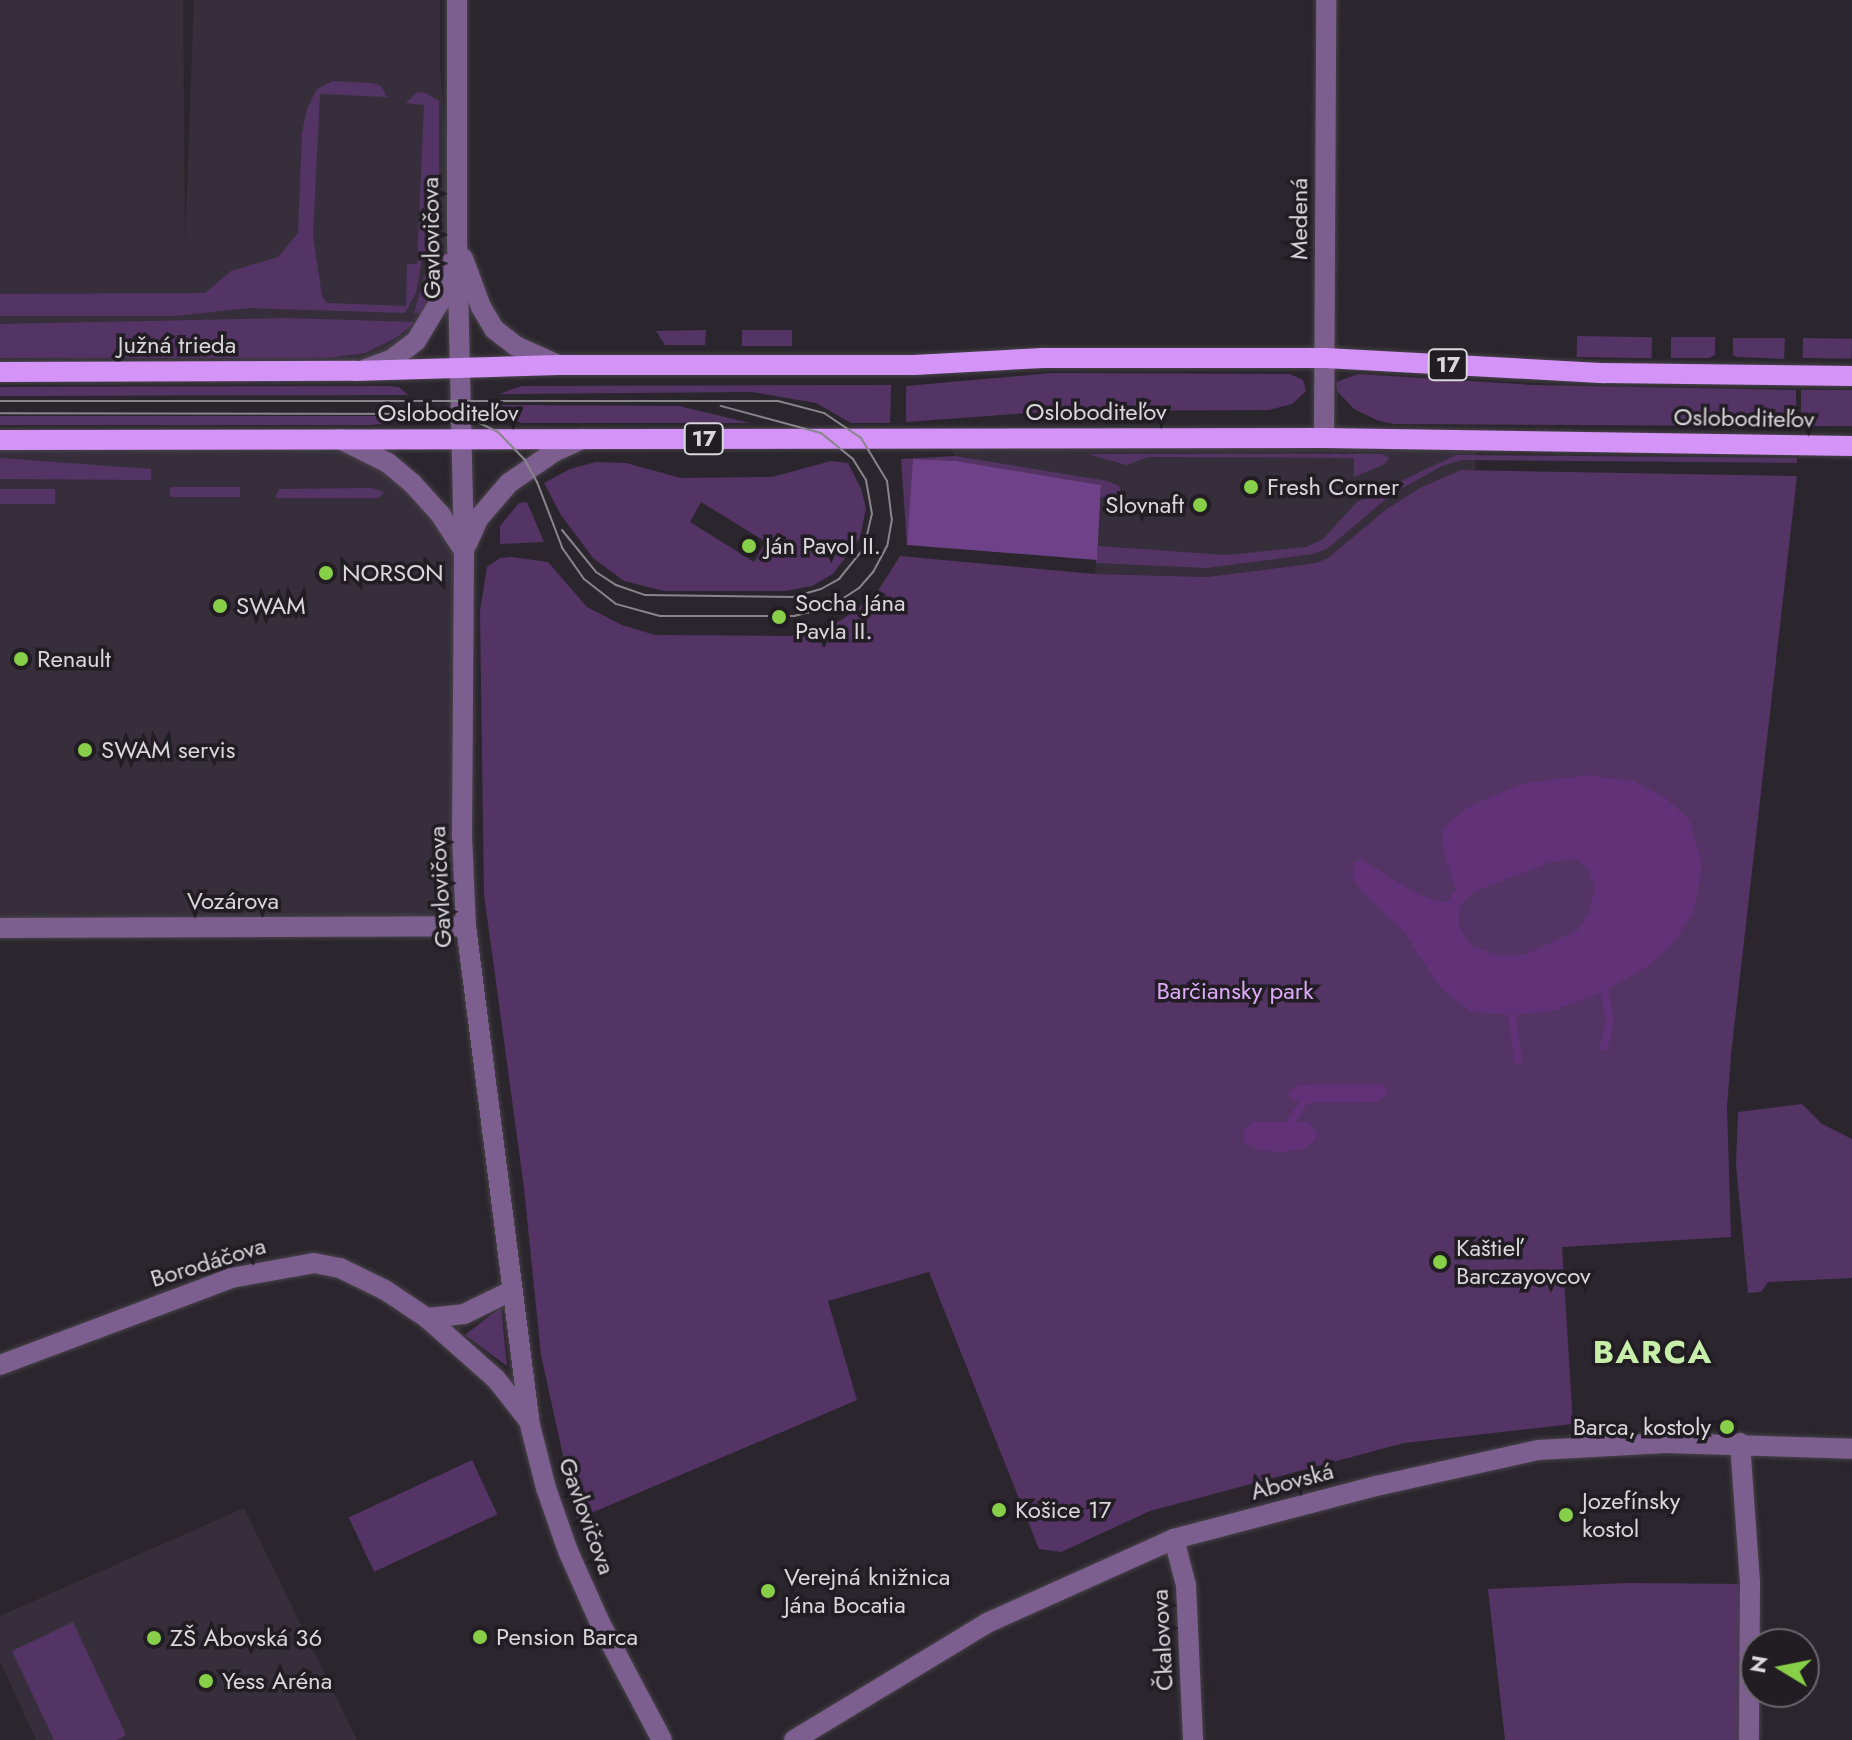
<!DOCTYPE html>
<meta charset="utf-8">
<style>
body{margin:0}
#map{position:relative;width:1852px;height:1740px;overflow:hidden;background:#2b262d;font-family:Jost,sans-serif}
div>[style]{position:absolute}
[style*='--x']{left:calc(var(--x)*1px);top:calc(var(--y)*1px);width:calc(var(--w)*1px);rotate:calc(var(--a)*1deg)}
.built>*{inset:0;background:#362f3b}
.green>*{inset:0;background:#543465;transform-origin:0 0}
.forest>*{inset:0;background:#6f4188}
.water>*{inset:0;background:#613278}
.stream>*{height:8px;margin:-4px;padding:0 4px;transform-origin:4px;border-radius:4px;background:#613278}
.roads{filter:drop-shadow(0 0 2px #474249) drop-shadow(0 0 2px #474249)}
.minor>*{height:20px;margin:-10px;padding:0 10px;transform-origin:10px;border-radius:10px;background:#7d5f8f}
.major>*{height:20px;margin:-10px;padding:0 10px;transform-origin:10px;border-radius:10px;background:#d393f7}
.tram>*{height:2px;margin:-1px;padding:0 1px;transform-origin:1px;border-radius:1px;background:#89868b}
.dots>*{width:22px;height:22px;translate:-50% -50%;box-sizing:border-box;border:4px solid #211d23;border-radius:50%}
span{translate:-50% -50%;white-space:nowrap;text-align:center;line-height:1.15;-webkit-text-stroke:7px #211d23;paint-order:stroke}
.shield-label span{padding:2px 6px;background:#211d23;border:2px solid;border-radius:6px;-webkit-text-stroke-width:0}
.shield-label{font-size:22px;color:#d9d7db;font-weight:700}
.street-label{font-size:24px;color:#d9d7db}
.poi-label{font-size:24px;color:#d9d7db}
.left{translate:0 -50%;text-align:left}
.right{translate:-100% -50%;text-align:right}
.park-label{font-size:24px;color:#ddabfa}
.district-label{font-size:32px;color:#c7efaa;font-weight:700;letter-spacing:2px}
.north{position:absolute;left:1740px;top:1628px;width:80px;height:80px;box-sizing:border-box;background:#211d23;border:2px solid #6b676d;border-radius:50%;rotate:280deg;font-size:22px;font-weight:700;line-height:32px;text-align:center;color:#d9d7db}
.north::after{content:'';display:block;margin:auto;width:28px;height:36px;background:#88cf49;clip-path:polygon(50% 0,100% 100%,50% 72%,0 100%)}
</style>
<div id="map">
<div class="built">
<i style="clip-path:polygon(0 0,183px 0,185px 243px,194px 0,440px 0,440px 70px,457px 240px,444px 288px,391px 360px,0 372px)"></i>
<i style="clip-path:polygon(947px 438px,1476px 439px,1475px 470px,1461px 470px,1384px 511px,1328px 558px,1316px 563px,1207px 577px,1095px 574px,1101px 485px,957px 461px)"></i>
<i style="clip-path:polygon(340px 439px,388px 463px,464px 551px,466px 926px,0 928px,0 440px)"></i>
<i style="clip-path:polygon(244px 1508px,357px 1740px,36px 1740px,0 1661px,0 1616px)"></i>
</div>
<div class="green">
<i style="clip-path:polygon(333px 81px,373px 83px,381px 86px,387px 97px,320px 94px,313px 236px,322px 296px,327px 303px,406px 306px,407px 264px,417px 264px,424px 105px,406px 103px,417px 92px,426px 93px,439px 101px,439px 230px,434px 281px,423px 313px,414px 313px,429px 260px,422px 259px,416px 293px,405px 313px,249px 308px,175px 316px,0 316px,0 294px,205px 293px,231px 271px,278px 257px,298px 233px,302px 133px,307px 109px,317px 89px)"></i>
<i style="clip-path:polygon(286px 318px,415px 322px,396px 338px,365px 353px,328px 358px,0 358px,0 324px)"></i>
<i style="clip-path:polygon(706px 330px,705px 345px,665px 345px,656px 331px)"></i>
<i style="left:742px;top:330px;width:50px;height:16px"></i>
<i style="left:1577px;top:336px;width:75px;height:21px;rotate:1deg"></i>
<i style="clip-path:polygon(1671px 337px,1715px 337px,1715px 355px,1709px 358px,1671px 358px)"></i>
<i style="clip-path:polygon(1733px 338px,1785px 338px,1784px 359px,1737px 357px,1733px 355px)"></i>
<i style="left:1803px;top:338px;width:49px;height:20px;rotate:1deg"></i>
<i style="clip-path:polygon(1052px 373px,1290px 374px,1303px 380px,1306px 391px,1292px 404px,1269px 410px,1056px 411px,906px 422px,906px 386px)"></i>
<i style="clip-path:polygon(1358px 374px,1534px 385px,1796px 390px,1796px 426px,1394px 424px,1379px 421px,1354px 409px,1337px 391px,1336px 382px)"></i>
<i style="clip-path:polygon(891px 385px,890px 423px,851px 423px,816px 403px,752px 392px,499px 394px,522px 386px)"></i>
<i style="clip-path:polygon(388px 386px,399px 387px,408px 395px,0 396px,0 387px)"></i>
<i style="left:1801px;top:390px;width:51px;height:36px"></i>
<i style="clip-path:polygon(494px 405px,679px 406px,750px 423px,523px 423px,505px 419px)"></i>
<i style="clip-path:polygon(0 416px,407px 416px,399px 422px,371px 425px,0 425px)"></i>
<i style="clip-path:polygon(1087px 454px,1382px 454px,1389px 458px,1385px 464px,1354px 477px,1354px 458px,1148px 457px,1127px 465px)"></i>
<i style="clip-path:polygon(1456px 455px,1797px 458px,1797px 463px,1461px 460px,1442px 466px,1392px 494px,1327px 549px,1313px 554px,1207px 568px,1096px 563px,1098px 546px,1226px 555px,1306px 547px,1323px 539px,1357px 502px)"></i>
<i style="clip-path:polygon(955px 456px,1108px 481px,1119px 486px,1122px 498px,1100px 497px,1101px 485px,957px 461px,914px 459px,907px 545px,901px 459px)"></i>
<i style="clip-path:polygon(0 458px,151px 469px,151px 480px,0 479px)"></i>
<i style="clip-path:polygon(evenodd,831px 461px,848px 463px,861px 489px,866px 508px,860px 538px,833px 574px,812px 586px,785px 591px,664px 591px,624px 581px,593px 558px,561px 515px,544px 483px,570px 469px,596px 462px,626px 463px,681px 478px,772px 477px,831px 461px,701px 502px,766px 542px,754px 562px,690px 522px,701px 502px)"></i>
<i style="clip-path:polygon(1461px 470px,1797px 476px,1731px 1055px,1727px 1108px,1731px 1237px,1562px 1247px,1573px 1424px,1404px 1443px,1150px 1511px,1061px 1552px,1039px 1549px,929px 1272px,828px 1301px,857px 1400px,577px 1519px,541px 1355px,524px 1188px,484px 894px,480px 611px,487px 567px,500px 558px,512px 557px,548px 562px,587px 607px,622px 625px,655px 635px,792px 636px,840px 621px,874px 597px,900px 556px,1095px 574px,1207px 577px,1316px 563px,1328px 558px,1384px 511px,1418px 489px)"></i>
<i style="left:240px;top:487px;width:10px;height:70px;rotate:90deg"></i>
<i style="clip-path:polygon(372px 488px,384px 492px,379px 498px,275px 498px,279px 489px)"></i>
<i style="left:0;top:489px;width:55px;height:15px"></i>
<i style="clip-path:polygon(527px 502px,544px 542px,500px 544px,500px 526px,519px 503px)"></i>
<i style="clip-path:polygon(1802px 1104px,1822px 1124px,1852px 1139px,1852px 1278px,1768px 1282px,1761px 1292px,1748px 1293px,1736px 1165px,1738px 1112px)"></i>
<i style="clip-path:polygon(501px 1307px,507px 1366px,465px 1335px)"></i>
<i style="left:472px;top:1460px;width:60px;height:136px;rotate:65deg"></i>
<i style="clip-path:polygon(1628px 1583px,1750px 1584px,1749px 1740px,1505px 1740px,1488px 1589px)"></i>
<i style="clip-path:polygon(73px 1622px,126px 1735px,117px 1740px,54px 1740px,12px 1651px)"></i>
</div>
<div class="forest">
<i style="clip-path:polygon(913px 459px,957px 461px,1101px 485px,1097px 560px,907px 545px)"></i>
</div>
<div class="water">
<i style="clip-path:polygon(evenodd,1586px 775px,1633px 781px,1667px 799px,1690px 821px,1702px 866px,1694px 910px,1675px 941px,1647px 967px,1597px 994px,1552px 1011px,1512px 1015px,1471px 1011px,1440px 988px,1405px 933px,1360px 889px,1352px 875px,1354px 863px,1362px 860px,1415px 893px,1435px 901px,1447px 902px,1456px 890px,1443px 849px,1442px 833px,1449px 822px,1472px 805px,1522px 784px,1586px 775px,1574px 859px,1587px 867px,1595px 887px,1589px 912px,1578px 930px,1524px 955px,1500px 956px,1470px 945px,1459px 926px,1459px 907px,1473px 892px,1551px 862px,1574px 859px)"></i>
<i style="clip-path:polygon(1379px 1084px,1385px 1086px,1387px 1095px,1377px 1102px,1303px 1103px,1290px 1098px,1288px 1092px,1297px 1085px)"></i>
<i style="clip-path:polygon(1253px 1122px,1308px 1122px,1317px 1133px,1314px 1141px,1303px 1149px,1281px 1152px,1259px 1150px,1244px 1143px,1244px 1129px)"></i>
</div>
<div class="stream">
<i style="--x:1512;--y:1015;--w:45;--a:82.4"></i>
<i style="--x:1604;--y:1047;--w:27;--a:-77"></i>
<i style="--x:1610;--y:1021;--w:32;--a:-101"></i>
<i style="--x:1291;--y:1122;--w:22;--a:-58"></i>
</div>
<div class="roads">
<div class="minor">
<i style="--x:457;--y:0;--w:240;--a:90"></i>
<i style="--x:457;--y:240;--w:311;--a:88.7"></i>
<i style="--x:464;--y:551;--w:285;--a:90.4"></i>
<i style="--x:462;--y:836;--w:90;--a:87.5"></i>
<i style="--x:466;--y:926;--w:499;--a:82.7"></i>
<i style="--x:529;--y:1421;--w:69;--a:75.8"></i>
<i style="--x:546;--y:1488;--w:67;--a:70.8"></i>
<i style="--x:568;--y:1551;--w:79;--a:66"></i>
<i style="--x:600;--y:1623;--w:132;--a:62.1"></i>
<i style="--x:463;--y:258;--w:52;--a:69.8"></i>
<i style="--x:481;--y:307;--w:26;--a:59"></i>
<i style="--x:494;--y:329;--w:28;--a:38"></i>
<i style="--x:516;--y:346;--w:46;--a:24.3"></i>
<i style="--x:366;--y:369;--w:27;--a:-20"></i>
<i style="--x:391;--y:360;--w:31;--a:-37"></i>
<i style="--x:416;--y:341;--w:44;--a:-58.8"></i>
<i style="--x:439;--y:303;--w:41;--a:-74.6"></i>
<i style="--x:1324;--y:438;--w:438;--a:-89.7"></i>
<i style="--x:340;--y:439;--w:54;--a:26.6"></i>
<i style="--x:388;--y:463;--w:31;--a:40"></i>
<i style="--x:412;--y:483;--w:42;--a:47.9"></i>
<i style="--x:440;--y:514;--w:44;--a:57"></i>
<i style="--x:467;--y:544;--w:27;--a:-66"></i>
<i style="--x:478;--y:519;--w:48;--a:-49.3"></i>
<i style="--x:509;--y:483;--w:55;--a:-34.6"></i>
<i style="--x:554;--y:452;--w:31;--a:-25"></i>
<i style="--x:0;--y:928;--w:466;--a:-0.2"></i>
<i style="--x:427;--y:1318;--w:37;--a:-6"></i>
<i style="--x:464;--y:1314;--w:52;--a:-26.1"></i>
<i style="--x:0;--y:1365;--w:247;--a:-20.6"></i>
<i style="--x:231;--y:1278;--w:84;--a:-10.2"></i>
<i style="--x:314;--y:1263;--w:26;--a:11"></i>
<i style="--x:340;--y:1268;--w:50;--a:26.1"></i>
<i style="--x:385;--y:1290;--w:50;--a:33.7"></i>
<i style="--x:427;--y:1318;--w:92;--a:41.5"></i>
<i style="--x:496;--y:1379;--w:53;--a:51.8"></i>
<i style="--x:1740;--y:1443;--w:141;--a:85.9"></i>
<i style="--x:1750;--y:1584;--w:156;--a:90.4"></i>
<i style="--x:1174;--y:1539;--w:48;--a:75.4"></i>
<i style="--x:1186;--y:1585;--w:155;--a:87.4"></i>
<i style="--x:794;--y:1740;--w:226;--a:-31.2"></i>
<i style="--x:987;--y:1623;--w:205;--a:-24.2"></i>
<i style="--x:1174;--y:1539;--w:209;--a:-14.7"></i>
<i style="--x:1376;--y:1486;--w:166;--a:-12.5"></i>
<i style="--x:1538;--y:1450;--w:128;--a:-3.1"></i>
<i style="--x:1666;--y:1443;--w:186;--a:1.8"></i>
</div>
<div class="major">
<i style="--x:0;--y:372;--w:355;--a:-0.2"></i>
<i style="--x:355;--y:371;--w:203;--a:-1.7"></i>
<i style="--x:558;--y:365;--w:356;--a:0"></i>
<i style="--x:914;--y:365;--w:129;--a:-3.1"></i>
<i style="--x:1043;--y:358;--w:282;--a:0"></i>
<i style="--x:1325;--y:358;--w:280;--a:3.1"></i>
<i style="--x:1605;--y:373;--w:247;--a:0.7"></i>
<i style="--x:0;--y:440;--w:1324;--a:-0.09"></i>
<i style="--x:1324;--y:438;--w:528;--a:0.87"></i>
</div>
</div>
<div class="tram">
<i style="--x:0;--y:401;--w:778;--a:0"></i>
<i style="--x:778;--y:401;--w:48;--a:14.6"></i>
<i style="--x:824;--y:413;--w:45;--a:34"></i>
<i style="--x:861;--y:438;--w:50;--a:58.8"></i>
<i style="--x:887;--y:481;--w:38;--a:83"></i>
<i style="--x:892;--y:519;--w:27;--a:100"></i>
<i style="--x:887;--y:546;--w:30;--a:118"></i>
<i style="--x:873;--y:572;--w:21;--a:131"></i>
<i style="--x:859;--y:588;--w:35;--a:147"></i>
<i style="--x:830;--y:607;--w:36;--a:166"></i>
<i style="--x:795;--y:616;--w:135;--a:180"></i>
<i style="--x:660;--y:616;--w:46;--a:-164.7"></i>
<i style="--x:616;--y:604;--w:41;--a:-142"></i>
<i style="--x:584;--y:579;--w:39;--a:-125"></i>
<i style="--x:562;--y:547;--w:70;--a:-111"></i>
<i style="--x:537;--y:482;--w:25;--a:-119"></i>
<i style="--x:525;--y:460;--w:39;--a:-134"></i>
<i style="--x:498;--y:432;--w:41;--a:-154.1"></i>
<i style="--x:461;--y:414;--w:461;--a:-179.9"></i>
<i style="--x:562;--y:530;--w:54;--a:51"></i>
<i style="--x:596;--y:572;--w:24;--a:33"></i>
<i style="--x:616;--y:585;--w:31;--a:19"></i>
<i style="--x:645;--y:595;--w:148;--a:0.8"></i>
<i style="--x:793;--y:597;--w:29;--a:-16"></i>
<i style="--x:821;--y:589;--w:21;--a:-29"></i>
<i style="--x:839;--y:579;--w:40;--a:-51"></i>
<i style="--x:864;--y:548;--w:35;--a:-77"></i>
<i style="--x:872;--y:514;--w:35;--a:-100"></i>
<i style="--x:866;--y:480;--w:25;--a:-122"></i>
<i style="--x:853;--y:459;--w:41;--a:-140.9"></i>
<i style="--x:821;--y:433;--w:104;--a:-164.9"></i>
</div>
<div class="dots">
<i style="left:1251px;top:487px;background:#88cf49"></i>
<i style="left:1200px;top:505px;background:#88cf49"></i>
<i style="left:749px;top:546px;background:#88cf49"></i>
<i style="left:326px;top:573px;background:#88cf49"></i>
<i style="left:220px;top:606px;background:#88cf49"></i>
<i style="left:779px;top:617px;background:#88cf49"></i>
<i style="left:21px;top:659px;background:#88cf49"></i>
<i style="left:85px;top:750px;background:#88cf49"></i>
<i style="left:1440px;top:1262px;background:#88cf49"></i>
<i style="left:1727px;top:1427px;background:#88cf49"></i>
<i style="left:999px;top:1510px;background:#88cf49"></i>
<i style="left:1566px;top:1515px;background:#88cf49"></i>
<i style="left:768px;top:1591px;background:#88cf49"></i>
<i style="left:480px;top:1637px;background:#88cf49"></i>
<i style="left:154px;top:1638px;background:#88cf49"></i>
<i style="left:206px;top:1681px;background:#88cf49"></i>
</div>
<div class="shield-label">
<span style="left:1448px;top:365px">17</span>
<span style="left:704px;top:439px">17</span>
</div>
<div class="street-label">
<span style="left:1299px;top:219px;rotate:-90deg">Medená</span>
<span style="left:431px;top:238px;rotate:-91deg">Gavlovičova</span>
<span style="left:177px;top:345px">Južná trieda</span>
<span style="left:1096px;top:412px">Osloboditeľov</span>
<span style="left:448px;top:413px">Osloboditeľov</span>
<span style="left:1744px;top:418px;rotate:1deg">Osloboditeľov</span>
<span style="left:440px;top:887px;rotate:-93deg">Gavlovičova</span>
<span style="left:233px;top:901px">Vozárova</span>
<span style="left:208px;top:1262px;rotate:-17deg">Borodáčova</span>
<span style="left:1292px;top:1481px;rotate:-15deg">Abovská</span>
<span style="left:587px;top:1516px;rotate:70deg">Gavlovičova</span>
<span style="left:1162px;top:1640px;rotate:-93deg">Čkalovova</span>
</div>
<div class="poi-label">
<span class="left" style="left:1267px;top:487px">Fresh Corner</span>
<span class="right" style="left:1184px;top:505px">Slovnaft</span>
<span class="left" style="left:765px;top:546px">Ján Pavol II.</span>
<span class="left" style="left:342px;top:573px">NORSON</span>
<span class="left" style="left:795px;top:617px">Socha Jána<br>Pavla II.</span>
<span class="left" style="left:236px;top:606px">SWAM</span>
<span class="left" style="left:37px;top:659px">Renault</span>
<span class="left" style="left:101px;top:750px">SWAM servis</span>
<span class="left" style="left:1456px;top:1262px">Kaštieľ<br>Barczayovcov</span>
<span class="right" style="left:1711px;top:1427px">Barca, kostoly</span>
<span class="left" style="left:1582px;top:1515px">Jozefínsky<br>kostol</span>
<span class="left" style="left:1015px;top:1510px">Košice 17</span>
<span class="left" style="left:784px;top:1591px">Verejná knižnica<br>Jána Bocatia</span>
<span class="left" style="left:496px;top:1637px">Pension Barca</span>
<span class="left" style="left:170px;top:1638px">ZŠ Abovská 36</span>
<span class="left" style="left:222px;top:1681px">Yess Aréna</span>
</div>
<div class="park-label">
<span style="left:1235px;top:991px">Barčiansky park</span>
</div>
<div class="district-label">
<span style="left:1653px;top:1352px">BARCA</span>
</div>
<div class="north">N</div>
</div>
